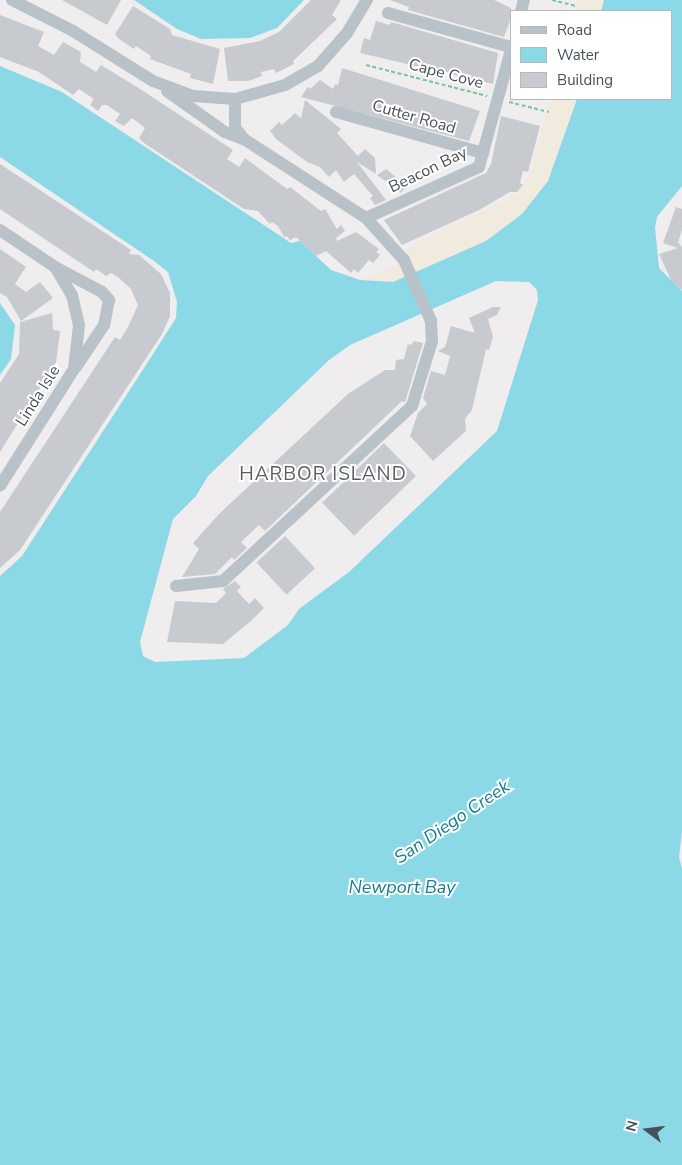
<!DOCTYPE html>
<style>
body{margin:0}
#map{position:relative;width:682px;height:1165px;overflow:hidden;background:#efeded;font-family:"Nunito Sans",sans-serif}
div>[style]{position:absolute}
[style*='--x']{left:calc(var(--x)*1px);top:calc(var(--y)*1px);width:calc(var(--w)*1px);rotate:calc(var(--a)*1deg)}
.sand>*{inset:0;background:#f1eade}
.water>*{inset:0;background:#8bd8e7}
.building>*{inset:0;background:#c7cacf;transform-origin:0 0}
.path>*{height:2px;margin-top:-1px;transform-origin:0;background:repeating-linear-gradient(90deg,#76c89c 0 4px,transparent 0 6.5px)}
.minor>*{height:12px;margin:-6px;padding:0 6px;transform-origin:6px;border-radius:6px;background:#b9c2c9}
span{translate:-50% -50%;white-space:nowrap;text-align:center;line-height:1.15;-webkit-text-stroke:4px #fff;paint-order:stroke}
.street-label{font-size:16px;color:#465159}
.water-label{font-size:18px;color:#137c91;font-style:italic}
.quarter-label{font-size:19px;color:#5a5e61;letter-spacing:1px}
.legend{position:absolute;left:510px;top:10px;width:162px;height:90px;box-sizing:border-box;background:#fff;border:1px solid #b5b9bd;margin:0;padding:6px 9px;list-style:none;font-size:15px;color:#465159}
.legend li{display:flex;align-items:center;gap:10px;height:25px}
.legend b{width:25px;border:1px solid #b5b9bd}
.north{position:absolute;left:622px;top:1105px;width:50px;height:50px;-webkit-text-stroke:4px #fff;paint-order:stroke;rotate:285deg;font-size:14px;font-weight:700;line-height:20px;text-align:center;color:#465159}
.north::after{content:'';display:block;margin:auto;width:18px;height:22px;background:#465159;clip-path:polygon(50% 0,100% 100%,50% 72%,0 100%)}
</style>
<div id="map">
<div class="sand">
<i style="clip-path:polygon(577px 0,604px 0,601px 11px,574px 11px)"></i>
<i style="clip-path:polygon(550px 99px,577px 99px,548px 181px,522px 214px,486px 241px,419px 272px,393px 282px,360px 280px,410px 259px,405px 250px,420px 241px,516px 195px,530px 173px)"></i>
</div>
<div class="water">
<i style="clip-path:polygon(134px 0,304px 0,277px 28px,250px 38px,201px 39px,177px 29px)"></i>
<i style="clip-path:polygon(evenodd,604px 0,682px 0,682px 186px,657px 217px,655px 227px,659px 268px,682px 291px,682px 831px,679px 857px,682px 869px,682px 1165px,0 1165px,0 576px,22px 556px,146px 365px,176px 318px,177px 302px,168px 272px,154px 261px,0 157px,0 66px,62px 92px,291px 243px,300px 241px,331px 270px,360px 280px,393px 282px,486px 241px,522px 214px,548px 181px,577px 99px,671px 99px,671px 11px,601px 11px,604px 0,496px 281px,529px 282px,537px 290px,538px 300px,497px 431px,349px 572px,299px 609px,288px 625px,244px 658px,155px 662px,143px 656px,140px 642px,173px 519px,196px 496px,208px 476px,329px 360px,350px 345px,496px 281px)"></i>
<i style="clip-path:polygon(0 303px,15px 325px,11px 359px,0 375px)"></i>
</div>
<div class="building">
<i style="clip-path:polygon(62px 0,121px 0,107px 25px)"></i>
<i style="clip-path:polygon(311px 0,341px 0,332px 15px,337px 19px,293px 61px,294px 64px,276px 73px,274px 69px,261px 72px,262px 76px,248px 81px,228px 81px,224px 48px,260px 41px,279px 32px)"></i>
<i style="clip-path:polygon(390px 0,494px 0,511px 8px,511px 18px,504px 37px,408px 10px,409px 7px)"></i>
<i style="clip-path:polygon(133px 6px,170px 29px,172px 35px,220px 49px,213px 84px,190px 78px,191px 74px,150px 59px,151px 56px,136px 46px,134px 49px,119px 39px,115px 34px)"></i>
<i style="clip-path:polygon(0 15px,44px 32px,38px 46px,54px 55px,63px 42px,81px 52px,80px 62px,96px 72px,101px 65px,137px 87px,233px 150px,227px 159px,239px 167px,245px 158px,287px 189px,290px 187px,321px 211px,325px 209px,337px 229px,341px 225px,345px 231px,336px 238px,337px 241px,356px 232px,379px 249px,376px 252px,380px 255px,373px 263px,369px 260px,358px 273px,354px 269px,351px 273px,326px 251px,316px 256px,296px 237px,290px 240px,287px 236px,284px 237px,278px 226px,272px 222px,270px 224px,258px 211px,244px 209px,144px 143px,139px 138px,145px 128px,132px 118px,124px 126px,115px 121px,120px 114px,107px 105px,102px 105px,98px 111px,90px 105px,94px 99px,79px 89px,73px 95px,39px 72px,0 57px)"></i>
<i style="clip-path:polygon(376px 21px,390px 25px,391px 22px,498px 53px,493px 84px,360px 53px,364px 38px,370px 40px)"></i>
<i style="clip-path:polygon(342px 68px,480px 111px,469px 141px,301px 97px,308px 87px,310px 89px,320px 80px,333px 89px,335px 84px,338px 85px)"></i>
<i style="clip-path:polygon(305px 100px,341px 129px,337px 133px,358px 156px,365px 149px,375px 158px,376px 174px,357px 162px,386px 200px,375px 205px,370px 198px,373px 196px,354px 174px,344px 182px,336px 170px,329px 177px,320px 167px,307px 162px,276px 139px,270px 131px,279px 122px,282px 125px,295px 113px,301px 118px)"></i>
<i style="clip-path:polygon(501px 116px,540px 126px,528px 172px,523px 171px,520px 183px,523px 185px,517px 192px,510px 192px,479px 210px,402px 245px,384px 220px,486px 173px,491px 164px)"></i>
<i style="clip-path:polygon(0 164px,125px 246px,131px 250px,129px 254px,139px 255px,161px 274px,170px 293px,170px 316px,162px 334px,20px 550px,0 568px,0 512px,115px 337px,120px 340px,127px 329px,138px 305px,131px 289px,118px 277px,111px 273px,106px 276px,96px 269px,94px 272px,0 209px)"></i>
<i style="clip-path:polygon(386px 169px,407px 186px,401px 193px,377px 175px)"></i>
<i style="clip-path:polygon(676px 207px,682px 209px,682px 230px,678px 242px,682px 247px,682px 290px,672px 282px,659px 254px,678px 248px,663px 243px)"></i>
<i style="clip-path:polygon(0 249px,26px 267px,15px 284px,26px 292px,40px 282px,53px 298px,21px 321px,7px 297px,0 293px)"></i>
<i style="clip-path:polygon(493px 307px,501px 307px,497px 315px,488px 319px,493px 337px,489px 350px,486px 349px,472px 410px,465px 419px,466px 431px,433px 461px,410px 436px,418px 413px,427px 404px,423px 398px,431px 371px,445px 375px,450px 356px,438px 351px,445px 347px,451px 326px,475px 333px,469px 318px)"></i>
<i style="clip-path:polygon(52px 313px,53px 330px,60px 331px,56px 362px,0 452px,0 383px,19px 354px,20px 322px)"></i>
<i style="clip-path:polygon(414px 341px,423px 343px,405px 402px,402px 401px,265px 531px,259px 525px,241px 542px,247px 548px,234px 560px,232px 557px,215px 574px,182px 577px,199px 549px,193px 543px,220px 513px,348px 394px,385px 370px,395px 370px,396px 360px,404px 359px,408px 344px,411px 345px)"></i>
<i style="left:384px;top:443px;width:46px;height:86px;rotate:46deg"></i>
<i style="left:285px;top:536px;width:44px;height:39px;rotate:47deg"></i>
<i style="clip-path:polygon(235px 581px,241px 587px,237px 591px,249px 604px,255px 598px,264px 608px,252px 620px,223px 644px,167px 642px,175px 601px,216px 603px,226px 593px,223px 589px)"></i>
</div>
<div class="path">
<i style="--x:552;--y:0;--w:25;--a:14"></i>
<i style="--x:366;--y:65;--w:125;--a:14.4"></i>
<i style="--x:509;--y:102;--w:41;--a:14"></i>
</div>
<div class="minor">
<i style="--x:12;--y:0;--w:68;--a:26.9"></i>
<i style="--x:73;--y:31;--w:94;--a:32"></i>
<i style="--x:153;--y:81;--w:43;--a:20.6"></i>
<i style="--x:193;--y:96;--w:42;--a:4.1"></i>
<i style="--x:235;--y:99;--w:52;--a:-15.6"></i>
<i style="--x:285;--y:85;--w:38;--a:-30"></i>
<i style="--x:318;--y:66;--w:44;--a:-48.7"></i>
<i style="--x:347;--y:33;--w:39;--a:-59"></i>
<i style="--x:521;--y:11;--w:11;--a:-75"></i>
<i style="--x:388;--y:13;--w:128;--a:15.5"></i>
<i style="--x:167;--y:91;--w:71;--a:35.3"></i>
<i style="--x:225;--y:132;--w:19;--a:21"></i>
<i style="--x:336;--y:112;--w:153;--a:15.6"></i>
<i style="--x:366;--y:218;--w:124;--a:-24.3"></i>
<i style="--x:479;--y:167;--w:121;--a:-74.7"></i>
<i style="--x:0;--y:230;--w:66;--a:33.9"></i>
<i style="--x:55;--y:267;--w:33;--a:59"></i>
<i style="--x:72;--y:295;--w:31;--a:77"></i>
<i style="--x:79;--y:325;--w:44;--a:96.5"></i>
<i style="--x:74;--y:369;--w:138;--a:122.3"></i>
<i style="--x:55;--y:267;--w:53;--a:28"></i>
<i style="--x:102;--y:292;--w:11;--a:49"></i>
<i style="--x:109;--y:300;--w:25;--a:101"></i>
<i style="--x:104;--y:325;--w:50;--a:123.7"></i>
<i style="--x:176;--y:586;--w:47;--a:-6.1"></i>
<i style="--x:223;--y:581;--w:258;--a:-42.8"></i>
<i style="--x:412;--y:406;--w:68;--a:-72.9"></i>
<i style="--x:432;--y:341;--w:20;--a:-93"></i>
<i style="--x:431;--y:321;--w:67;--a:-113.9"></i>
<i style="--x:404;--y:260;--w:57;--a:-132.1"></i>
<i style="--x:366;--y:218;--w:145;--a:-147.1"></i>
<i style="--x:244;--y:139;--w:14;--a:-129"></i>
<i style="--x:235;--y:128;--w:29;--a:-90"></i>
</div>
<div class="street-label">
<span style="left:446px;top:74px;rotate:15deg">Cape Cove</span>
<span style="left:414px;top:117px;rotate:16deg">Cutter Road</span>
<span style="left:428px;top:170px;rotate:-26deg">Beacon Bay</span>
<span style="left:38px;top:396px;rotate:-58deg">Linda Isle</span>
</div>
<div class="water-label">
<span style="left:452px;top:822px;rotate:-34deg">San Diego Creek</span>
<span style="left:402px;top:887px">Newport Bay</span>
</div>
<div class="quarter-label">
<span style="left:323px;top:475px">HARBOR ISLAND</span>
</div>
<ul class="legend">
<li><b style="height:6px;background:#b9c2c9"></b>Road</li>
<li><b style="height:14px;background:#8bd8e7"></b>Water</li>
<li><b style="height:14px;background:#c7cacf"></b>Building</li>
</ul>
<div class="north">N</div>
</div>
